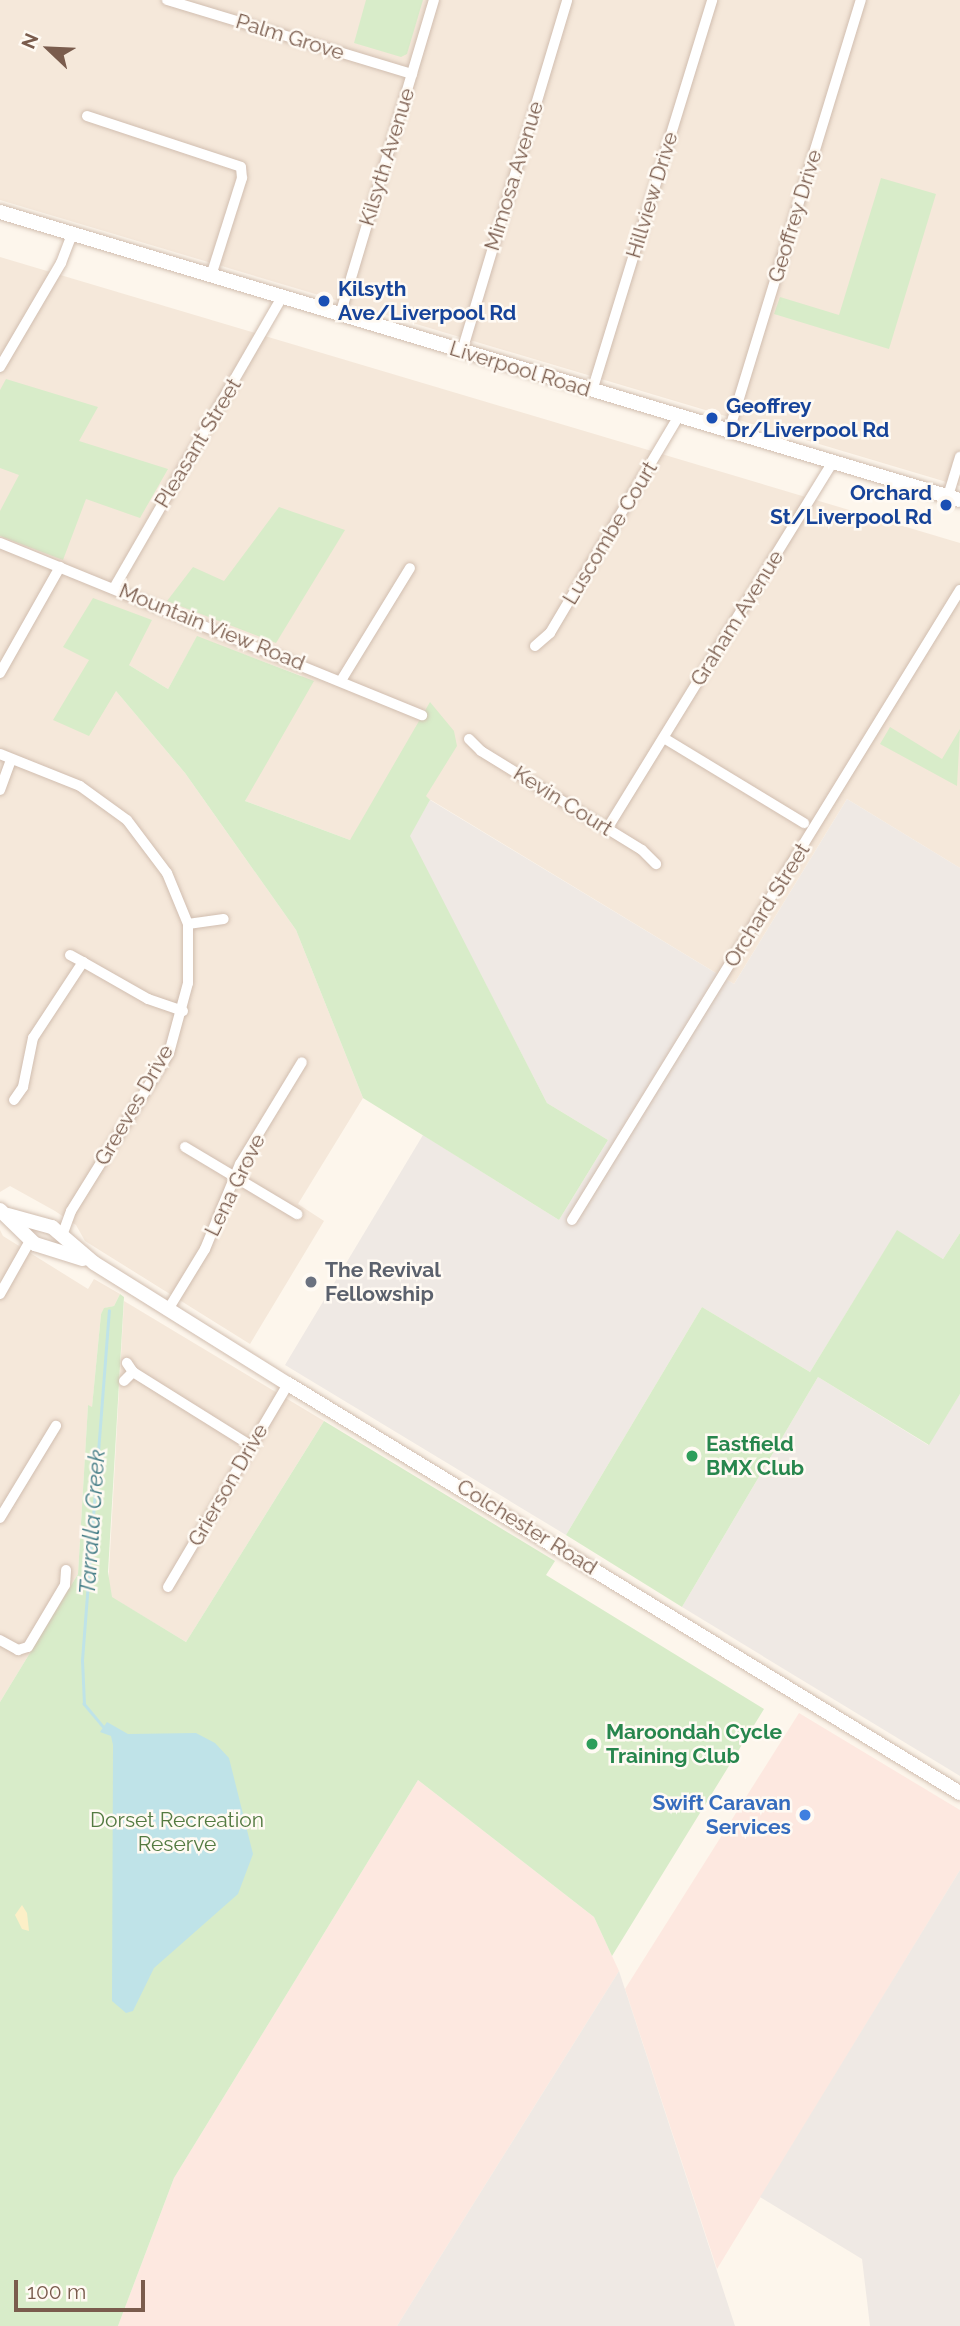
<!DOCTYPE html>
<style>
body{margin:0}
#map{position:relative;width:960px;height:2326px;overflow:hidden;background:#fdf6ec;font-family:Raleway,sans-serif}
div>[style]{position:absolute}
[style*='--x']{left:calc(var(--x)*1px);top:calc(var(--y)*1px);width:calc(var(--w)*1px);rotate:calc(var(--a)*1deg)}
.residential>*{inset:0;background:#f5e8da}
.commercial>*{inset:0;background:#fde8e0}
.industrial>*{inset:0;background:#efe9e4}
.green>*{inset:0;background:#d8ecc9}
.sand>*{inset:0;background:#fcefc7}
.water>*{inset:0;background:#bfe3e8}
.stream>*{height:2.5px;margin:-1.25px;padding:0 1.25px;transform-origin:1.25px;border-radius:1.25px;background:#bfe3e8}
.roads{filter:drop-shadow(0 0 2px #d1beb0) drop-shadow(0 0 2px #d1beb0)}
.street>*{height:10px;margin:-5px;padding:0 5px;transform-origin:5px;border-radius:5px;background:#fff}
.secondary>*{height:14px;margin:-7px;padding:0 7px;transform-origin:7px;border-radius:7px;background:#fff}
.dots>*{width:19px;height:19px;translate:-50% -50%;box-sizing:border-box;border:4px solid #fffaf3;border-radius:50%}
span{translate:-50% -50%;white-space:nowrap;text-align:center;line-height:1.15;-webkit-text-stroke:5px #fffaf3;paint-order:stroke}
.street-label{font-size:21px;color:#7a5c4d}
.transit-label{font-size:21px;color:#164399;font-weight:700}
.left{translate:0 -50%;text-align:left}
.right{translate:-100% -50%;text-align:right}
.worship-label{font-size:21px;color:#5b616d;font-weight:700}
.leisure-label{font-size:21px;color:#27864d;font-weight:700}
.shop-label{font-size:21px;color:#366cbe;font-weight:700}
.park-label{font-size:21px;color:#537a41}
.water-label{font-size:23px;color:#437c86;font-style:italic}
.north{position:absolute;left:14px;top:14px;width:70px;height:70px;-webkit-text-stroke:5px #fffaf3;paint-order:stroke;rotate:293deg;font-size:19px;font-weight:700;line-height:28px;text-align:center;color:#7a5c4d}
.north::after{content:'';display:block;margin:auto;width:24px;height:32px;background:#7a5c4d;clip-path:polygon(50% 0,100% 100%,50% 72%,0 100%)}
.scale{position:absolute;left:14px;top:2280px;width:131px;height:32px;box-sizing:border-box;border:4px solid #7a5c4d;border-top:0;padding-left:9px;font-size:21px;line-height:24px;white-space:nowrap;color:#7a5c4d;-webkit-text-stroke:5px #fffaf3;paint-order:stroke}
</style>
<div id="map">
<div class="residential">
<i style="clip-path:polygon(0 0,960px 0,960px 486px,0 200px)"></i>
<i style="clip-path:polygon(0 257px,960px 543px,960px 868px,847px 799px,734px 984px,431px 800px,350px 840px,245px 801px,302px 676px,197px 637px,168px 689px,129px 665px,90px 660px,185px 773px,296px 930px,363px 1098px,298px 1204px,324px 1221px,250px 1344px,85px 1241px,76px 1225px,55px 1211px,10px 1186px,0 1192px)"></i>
<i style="clip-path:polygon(0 1230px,3px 1236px,88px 1289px,94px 1279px,120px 1294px,114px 1306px,105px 1308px,101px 1314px,92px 1408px,88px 1406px,78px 1574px,0 1702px)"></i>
<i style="clip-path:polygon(124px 1301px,324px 1421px,186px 1642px,111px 1597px,108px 1589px)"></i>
</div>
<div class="commercial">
<i style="clip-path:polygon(799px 1713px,960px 1810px,960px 1870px,717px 2269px,625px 1989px)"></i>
<i style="clip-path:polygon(418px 1780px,594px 1917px,619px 1971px,397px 2326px,118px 2326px,174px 2178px)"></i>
</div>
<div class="industrial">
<i style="clip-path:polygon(847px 799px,960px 868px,960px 1233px,943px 1259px,897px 1231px,810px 1372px,702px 1307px,566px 1535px,285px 1365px,423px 1135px,559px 1220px,608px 1140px,547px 1103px,409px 836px,430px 800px,734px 984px)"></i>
<i style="clip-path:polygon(818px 1377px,928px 1445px,960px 1394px,960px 1776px,682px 1607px)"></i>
<i style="clip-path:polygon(960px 1870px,960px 2326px,870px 2326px,862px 2259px,760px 2197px)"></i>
<i style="clip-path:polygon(619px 1971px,735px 2326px,397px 2326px)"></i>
</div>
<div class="green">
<i style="clip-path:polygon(366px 0,423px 0,407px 54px,401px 57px,354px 43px)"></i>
<i style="clip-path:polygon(881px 178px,936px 194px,889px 349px,774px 314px,780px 297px,839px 315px)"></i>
<i style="clip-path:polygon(6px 379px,98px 407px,79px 441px,168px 469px,140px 518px,86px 499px,63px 560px,0 536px,0 511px,19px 475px,0 468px,0 390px)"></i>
<i style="clip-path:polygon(279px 507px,345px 530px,276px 643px,167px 601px,193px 567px,224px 581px)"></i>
<i style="clip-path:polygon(93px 598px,152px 620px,129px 665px,168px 689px,197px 636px,314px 681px,245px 801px,350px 840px,430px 702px,454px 731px,457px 746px,426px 796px,430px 800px,410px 836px,547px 1103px,608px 1140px,559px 1220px,363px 1098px,296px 930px,185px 773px,116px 691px,89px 736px,53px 720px,89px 660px,63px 647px)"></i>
<i style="clip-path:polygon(890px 727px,942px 759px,960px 729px,957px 786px,880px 744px)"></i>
<i style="clip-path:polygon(897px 1230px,943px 1259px,960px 1233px,960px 1394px,929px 1445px,818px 1377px,682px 1607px,566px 1535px,702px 1307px,810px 1372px)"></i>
<i style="clip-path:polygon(120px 1294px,124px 1297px,108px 1572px,112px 1597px,186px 1642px,324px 1421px,555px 1561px,546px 1575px,764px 1709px,612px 1956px,594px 1917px,418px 1780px,174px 2178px,118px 2326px,0 2326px,0 1702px,78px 1574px,88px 1405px,92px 1407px,101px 1314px,104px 1308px,114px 1306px)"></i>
</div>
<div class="sand">
<i style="clip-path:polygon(22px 1905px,27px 1913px,29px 1931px,22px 1929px,15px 1915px)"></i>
</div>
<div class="water">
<i style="clip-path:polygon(107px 1722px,128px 1734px,196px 1733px,215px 1743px,229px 1758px,253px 1854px,238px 1894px,154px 1968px,133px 2011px,126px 2013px,112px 2001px,113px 1745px,111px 1736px,100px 1732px)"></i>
</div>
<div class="stream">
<i style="--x:103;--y:1727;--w:30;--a:-130"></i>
<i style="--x:84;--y:1704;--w:44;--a:-92.6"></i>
<i style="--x:82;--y:1660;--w:350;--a:-85.6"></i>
</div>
<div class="roads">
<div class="street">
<i style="--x:167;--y:0;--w:256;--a:16.8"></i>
<i style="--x:87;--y:116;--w:162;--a:18.3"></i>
<i style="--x:241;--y:167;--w:11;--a:85"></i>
<i style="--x:242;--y:178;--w:103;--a:107.6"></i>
<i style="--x:340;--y:315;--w:329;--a:-73.4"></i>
<i style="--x:462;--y:351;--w:366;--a:-73.3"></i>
<i style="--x:0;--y:367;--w:121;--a:-59.6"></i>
<i style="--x:61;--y:263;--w:30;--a:-69"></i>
<i style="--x:592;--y:391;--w:409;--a:-72.9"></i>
<i style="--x:729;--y:431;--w:451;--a:-73"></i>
<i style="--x:948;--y:496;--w:41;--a:-72.9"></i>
<i style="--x:0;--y:543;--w:456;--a:22.2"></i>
<i style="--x:114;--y:588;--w:336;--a:-60"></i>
<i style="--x:535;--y:646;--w:20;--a:-41"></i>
<i style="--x:550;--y:633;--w:252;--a:-59.3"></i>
<i style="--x:0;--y:673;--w:122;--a:-60.5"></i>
<i style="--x:342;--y:679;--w:130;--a:-58.5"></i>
<i style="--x:664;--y:738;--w:164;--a:31.3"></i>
<i style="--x:469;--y:739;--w:17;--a:45"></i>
<i style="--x:481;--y:751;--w:189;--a:31.6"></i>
<i style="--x:642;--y:850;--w:20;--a:45"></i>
<i style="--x:0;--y:754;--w:86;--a:21.8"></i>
<i style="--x:80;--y:786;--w:58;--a:35.9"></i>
<i style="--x:127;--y:820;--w:66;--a:53"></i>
<i style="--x:167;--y:873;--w:55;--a:67.6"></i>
<i style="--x:188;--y:924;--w:59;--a:90"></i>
<i style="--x:188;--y:983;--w:73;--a:105.2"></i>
<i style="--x:169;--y:1053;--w:186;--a:121.8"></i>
<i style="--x:71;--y:1211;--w:27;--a:110"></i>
<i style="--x:0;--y:790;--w:33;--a:-70"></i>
<i style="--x:607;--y:829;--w:430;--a:-58.4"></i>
<i style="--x:188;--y:924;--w:36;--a:-8"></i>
<i style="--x:70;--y:955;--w:15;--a:28"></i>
<i style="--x:14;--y:1100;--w:16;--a:-55"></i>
<i style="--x:23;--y:1087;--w:50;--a:-78.5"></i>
<i style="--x:33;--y:1038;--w:91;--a:-56.7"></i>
<i style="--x:83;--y:962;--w:75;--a:29.6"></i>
<i style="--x:148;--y:999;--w:37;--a:19"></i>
<i style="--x:185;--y:1147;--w:131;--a:30.9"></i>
<i style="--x:572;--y:1220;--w:740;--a:-58.37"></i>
<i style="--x:0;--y:1294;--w:63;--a:-60.6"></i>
<i style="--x:169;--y:1308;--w:69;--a:-58.6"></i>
<i style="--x:205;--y:1249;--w:92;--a:-67.6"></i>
<i style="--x:240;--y:1164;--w:119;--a:-58.7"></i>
<i style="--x:133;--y:1372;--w:138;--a:32"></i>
<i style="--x:124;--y:1381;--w:13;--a:-45"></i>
<i style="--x:133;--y:1372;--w:11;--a:-124"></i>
<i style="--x:0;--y:1518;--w:108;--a:-58.7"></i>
<i style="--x:168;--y:1587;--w:236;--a:-59.4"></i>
<i style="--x:0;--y:1640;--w:21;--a:29"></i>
<i style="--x:18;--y:1650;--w:10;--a:-17"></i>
<i style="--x:28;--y:1647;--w:72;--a:-59.2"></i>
<i style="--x:65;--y:1585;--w:15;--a:-86"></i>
</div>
<div class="secondary">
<i style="--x:0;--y:212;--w:1002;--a:16.7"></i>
<i style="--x:0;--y:1210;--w:49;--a:44.2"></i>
<i style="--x:35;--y:1244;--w:50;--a:17.4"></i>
<i style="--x:8;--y:1215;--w:46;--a:15.3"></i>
<i style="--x:52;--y:1227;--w:55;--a:40.6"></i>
<i style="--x:94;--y:1263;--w:229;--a:32"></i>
<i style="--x:288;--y:1384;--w:787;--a:31.33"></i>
</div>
</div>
<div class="dots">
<i style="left:324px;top:301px;background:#1a4fb4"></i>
<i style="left:712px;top:418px;background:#1a4fb4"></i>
<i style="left:946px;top:505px;background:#1a4fb4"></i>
<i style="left:311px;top:1282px;background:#6b7280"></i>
<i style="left:692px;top:1456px;background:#2e9e5b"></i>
<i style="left:592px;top:1744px;background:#2e9e5b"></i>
<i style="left:805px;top:1815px;background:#3f7fe0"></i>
</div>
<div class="street-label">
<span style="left:290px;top:37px;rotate:17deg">Palm Grove</span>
<span style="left:387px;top:157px;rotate:-73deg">Kilsyth Avenue</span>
<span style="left:514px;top:176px;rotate:-73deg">Mimosa Avenue</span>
<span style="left:652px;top:195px;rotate:-73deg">Hillview Drive</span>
<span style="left:795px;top:216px;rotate:-73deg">Geoffrey Drive</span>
<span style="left:520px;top:369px;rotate:17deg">Liverpool Road</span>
<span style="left:198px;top:443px;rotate:-59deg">Pleasant Street</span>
<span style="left:610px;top:533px;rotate:-59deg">Luscombe Court</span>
<span style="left:737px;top:618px;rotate:-58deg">Graham Avenue</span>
<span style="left:212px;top:627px;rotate:22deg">Mountain View Road</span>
<span style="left:563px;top:801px;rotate:32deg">Kevin Court</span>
<span style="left:767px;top:905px;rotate:-58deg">Orchard Street</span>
<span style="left:134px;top:1105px;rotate:-60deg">Greeves Drive</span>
<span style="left:235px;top:1185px;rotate:-64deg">Lena Grove</span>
<span style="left:228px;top:1485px;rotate:-60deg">Grierson Drive</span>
<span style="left:527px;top:1527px;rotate:32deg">Colchester Road</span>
</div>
<div class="transit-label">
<span class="left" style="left:338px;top:301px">Kilsyth<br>Ave/Liverpool Rd</span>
<span class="left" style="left:726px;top:418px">Geoffrey<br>Dr/Liverpool Rd</span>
<span class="right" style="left:932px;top:505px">Orchard<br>St/Liverpool Rd</span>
</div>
<div class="worship-label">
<span class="left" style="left:325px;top:1282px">The Revival<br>Fellowship</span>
</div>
<div class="leisure-label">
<span class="left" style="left:706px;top:1456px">Eastfield<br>BMX Club</span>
<span class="left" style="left:606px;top:1744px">Maroondah Cycle<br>Training Club</span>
</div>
<div class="shop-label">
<span class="right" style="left:791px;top:1815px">Swift Caravan<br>Services</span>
</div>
<div class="park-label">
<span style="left:177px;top:1832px">Dorset Recreation<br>Reserve</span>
</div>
<div class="water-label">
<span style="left:92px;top:1522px;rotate:-86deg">Tarralla Creek</span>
</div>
<div class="north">N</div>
<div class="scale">100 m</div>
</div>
